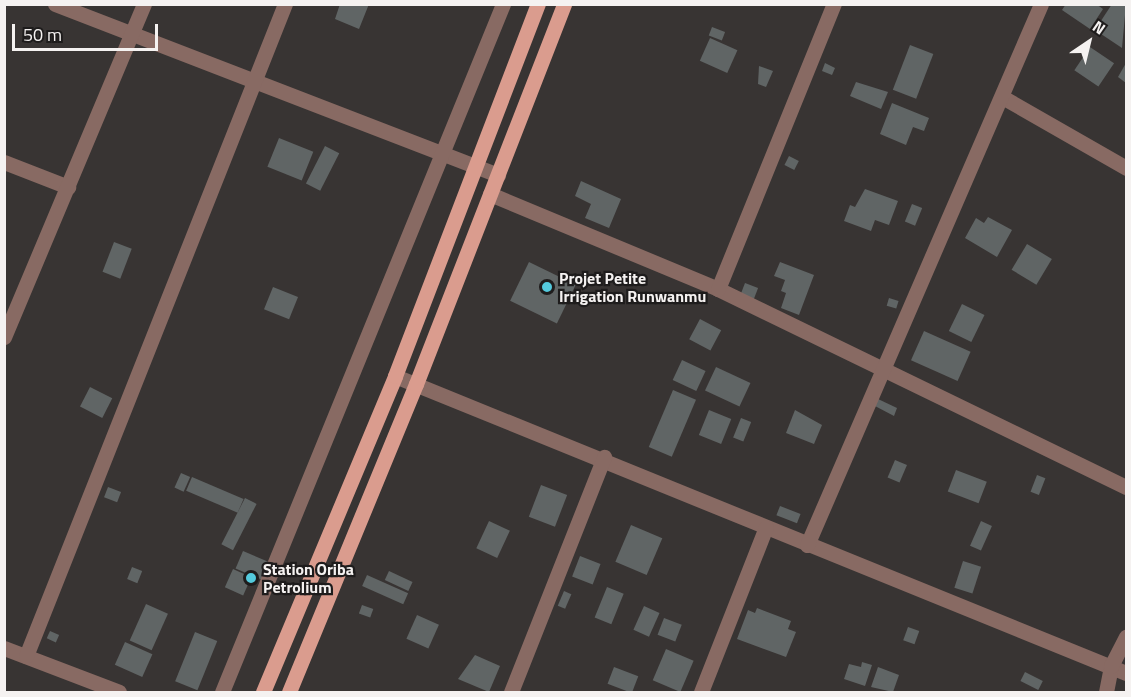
<!DOCTYPE html>
<style>
body{margin:0}
#map{position:relative;width:1131px;height:697px;overflow:hidden;background:#383433;font-family:"Titillium Web",sans-serif}
div>[style]{position:absolute}
[style*='--x']{left:calc(var(--x)*1px);top:calc(var(--y)*1px);width:calc(var(--w)*1px);rotate:calc(var(--a)*1deg)}
.building>*{inset:0;background:#606565;transform-origin:0 0}
.minor>*{height:15px;margin:-7.5px;padding:0 7.5px;transform-origin:7.5px;border-radius:7.5px;background:#886a63}
.major>*{height:15px;margin:-7.5px;padding:0 7.5px;transform-origin:7.5px;border-radius:7.5px;background:#da9c8e}
.dots>*{width:16px;height:16px;translate:-50% -50%;box-sizing:border-box;border:3px solid #1e1c1c;border-radius:50%}
span{translate:-50% -50%;white-space:nowrap;text-align:center;line-height:1.15;-webkit-text-stroke:4.5px #1e1c1c;paint-order:stroke}
.poi-label{font-size:16px;color:#f5f2f1;font-weight:700}
.left{translate:0 -50%;text-align:left}
.frame{position:absolute;inset:0;border:6px solid #f5f2f1;pointer-events:none}
.north{position:absolute;left:1059px;top:12px;width:60px;height:60px;-webkit-text-stroke:4px #1e1c1c;paint-order:stroke;rotate:35deg;font-size:16px;font-weight:700;line-height:24px;text-align:center;color:#f5f2f1}
.north::after{content:'';display:block;margin:auto;width:21px;height:27px;background:#f5f2f1;clip-path:polygon(50% 0,100% 100%,50% 72%,0 100%)}
.scale{position:absolute;left:12px;top:24px;width:146px;height:27px;box-sizing:border-box;border:3px solid #f5f2f1;border-top:0;padding-left:8px;font-size:18px;line-height:21px;white-space:nowrap;color:#f5f2f1;-webkit-text-stroke:4px #1e1c1c;paint-order:stroke}
</style>
<div id="map">
<div class="building">
<i style="clip-path:polygon(340px 4px,369px 4px,359px 29px,335px 19px)"></i>
<i style="clip-path:polygon(1066px 4px,1096px 4px,1103px 9px,1090px 29px,1062px 10px)"></i>
<i style="clip-path:polygon(1112px 4px,1126px 4px,1122px 48px,1095px 30px)"></i>
<i style="left:712px;top:27px;width:14px;height:9px;rotate:21deg"></i>
<i style="left:710px;top:38px;width:30px;height:25px;rotate:24deg"></i>
<i style="left:910px;top:45px;width:25px;height:48px;rotate:21deg"></i>
<i style="left:1090px;top:47px;width:29px;height:28px;rotate:34deg"></i>
<i style="clip-path:polygon(825px 63px,835px 68px,832px 75px,822px 71px)"></i>
<i style="clip-path:polygon(1126px 63px,1126px 83px,1118px 77px)"></i>
<i style="clip-path:polygon(759px 66px,773px 71px,766px 87px,758px 84px)"></i>
<i style="clip-path:polygon(856px 82px,888px 92px,881px 109px,850px 96px)"></i>
<i style="clip-path:polygon(892px 103px,929px 118px,924px 131px,913px 127px,906px 145px,880px 134px)"></i>
<i style="left:279px;top:138px;width:37px;height:31px;rotate:22deg"></i>
<i style="left:325px;top:146px;width:16px;height:42px;rotate:27deg"></i>
<i style="left:789px;top:156px;width:11px;height:10px;rotate:27deg"></i>
<i style="clip-path:polygon(581px 181px,621px 199px,609px 228px,585px 218px,591px 204px,575px 196px)"></i>
<i style="clip-path:polygon(865px 189px,898px 201px,889px 225px,875px 220px,871px 231px,844px 221px,850px 205px,855px 207px)"></i>
<i style="left:912px;top:204px;width:11px;height:19px;rotate:22deg"></i>
<i style="clip-path:polygon(988px 217px,1012px 230px,997px 257px,965px 238px,976px 218px,984px 223px)"></i>
<i style="left:114px;top:242px;width:19px;height:32px;rotate:21deg"></i>
<i style="left:1027px;top:244px;width:29px;height:30px;rotate:31deg"></i>
<i style="left:529px;top:262px;width:52px;height:43px;rotate:26deg"></i>
<i style="clip-path:polygon(780px 262px,814px 275px,799px 315px,781px 308px,786px 293px,781px 291px,785px 280px,774px 276px)"></i>
<i style="left:745px;top:283px;width:14px;height:12px;rotate:21deg"></i>
<i style="left:273px;top:287px;width:27px;height:24px;rotate:22deg"></i>
<i style="left:889px;top:298px;width:10px;height:8px;rotate:17deg"></i>
<i style="left:962px;top:304px;width:25px;height:30px;rotate:26deg"></i>
<i style="left:700px;top:319px;width:24px;height:23px;rotate:28deg"></i>
<i style="left:924px;top:331px;width:51px;height:32px;rotate:24deg"></i>
<i style="left:682px;top:360px;width:26px;height:22px;rotate:25deg"></i>
<i style="left:716px;top:367px;width:38px;height:26px;rotate:25deg"></i>
<i style="left:90px;top:387px;width:25px;height:22px;rotate:27deg"></i>
<i style="left:673px;top:390px;width:25px;height:62px;rotate:23deg"></i>
<i style="clip-path:polygon(878px 399px,897px 408px,894px 416px,875px 406px)"></i>
<i style="left:709px;top:410px;width:24px;height:27px;rotate:22deg"></i>
<i style="clip-path:polygon(795px 410px,822px 425px,814px 444px,786px 433px)"></i>
<i style="left:741px;top:418px;width:11px;height:21px;rotate:22deg"></i>
<i style="left:895px;top:460px;width:13px;height:19px;rotate:23deg"></i>
<i style="left:956px;top:470px;width:33px;height:23px;rotate:21deg"></i>
<i style="left:181px;top:473px;width:10px;height:16px;rotate:24deg"></i>
<i style="left:1037px;top:475px;width:9px;height:18px;rotate:21deg"></i>
<i style="left:192px;top:477px;width:56px;height:15px;rotate:23deg"></i>
<i style="left:541px;top:485px;width:28px;height:34px;rotate:21deg"></i>
<i style="left:108px;top:487px;width:14px;height:11px;rotate:21deg"></i>
<i style="left:245px;top:498px;width:13px;height:52px;rotate:27deg"></i>
<i style="left:780px;top:506px;width:22px;height:10px;rotate:21deg"></i>
<i style="left:489px;top:521px;width:23px;height:30px;rotate:25deg"></i>
<i style="left:981px;top:521px;width:12px;height:27px;rotate:24deg"></i>
<i style="left:631px;top:525px;width:34px;height:40px;rotate:23deg"></i>
<i style="left:243px;top:551px;width:30px;height:19px;rotate:23deg"></i>
<i style="left:580px;top:556px;width:22px;height:22px;rotate:21deg"></i>
<i style="left:963px;top:561px;width:19px;height:28px;rotate:18deg"></i>
<i style="left:132px;top:567px;width:11px;height:13px;rotate:22deg"></i>
<i style="left:233px;top:569px;width:20px;height:20px;rotate:24deg"></i>
<i style="left:389px;top:571px;width:26px;height:10px;rotate:25deg"></i>
<i style="left:367px;top:575px;width:45px;height:12px;rotate:24deg"></i>
<i style="left:607px;top:587px;width:18px;height:33px;rotate:22deg"></i>
<i style="left:564px;top:591px;width:8px;height:16px;rotate:23deg"></i>
<i style="left:146px;top:604px;width:24px;height:40px;rotate:24deg"></i>
<i style="left:362px;top:605px;width:12px;height:9px;rotate:20deg"></i>
<i style="left:644px;top:606px;width:17px;height:26px;rotate:24deg"></i>
<i style="clip-path:polygon(757px 608px,791px 621px,788px 629px,796px 632px,786px 657px,737px 639px,748px 610px,755px 613px)"></i>
<i style="left:417px;top:615px;width:24px;height:26px;rotate:24deg"></i>
<i style="left:664px;top:618px;width:19px;height:18px;rotate:21deg"></i>
<i style="left:908px;top:627px;width:12px;height:14px;rotate:20deg"></i>
<i style="left:50px;top:631px;width:10px;height:8px;rotate:24deg"></i>
<i style="left:195px;top:632px;width:24px;height:53px;rotate:22deg"></i>
<i style="left:125px;top:642px;width:30px;height:25px;rotate:24deg"></i>
<i style="left:666px;top:649px;width:30px;height:34px;rotate:23deg"></i>
<i style="clip-path:polygon(475px 655px,500px 666px,489px 692px,458px 679px)"></i>
<i style="clip-path:polygon(862px 662px,872px 665px,865px 686px,844px 679px,849px 664px,861px 667px)"></i>
<i style="left:614px;top:667px;width:26px;height:18px;rotate:21deg"></i>
<i style="clip-path:polygon(878px 667px,899px 675px,893px 692px,871px 687px)"></i>
<i style="left:1025px;top:672px;width:20px;height:10px;rotate:27deg"></i>
</div>
<div class="minor">
<i style="--x:55;--y:4;--w:475;--a:21.1"></i>
<i style="--x:1004;--y:98;--w:141;--a:29.8"></i>
<i style="--x:4;--y:162;--w:69;--a:21.3"></i>
<i style="--x:490;--y:194;--w:247;--a:22.6"></i>
<i style="--x:718;--y:289;--w:454;--a:25.9"></i>
<i style="--x:718;--y:289;--w:308;--a:-67.9"></i>
<i style="--x:4;--y:337;--w:361;--a:-67.2"></i>
<i style="--x:395;--y:376;--w:789;--a:22.11"></i>
<i style="--x:807;--y:545;--w:589;--a:-66.61"></i>
<i style="--x:4;--y:648;--w:123;--a:20.9"></i>
<i style="--x:26;--y:656;--w:702;--a:-68.34"></i>
<i style="--x:222;--y:692;--w:743;--a:-67.78"></i>
<i style="--x:511;--y:692;--w:253;--a:-68.4"></i>
<i style="--x:701;--y:692;--w:177;--a:-68.5"></i>
<i style="--x:1106;--y:692;--w:26;--a:-79"></i>
<i style="--x:1111;--y:666;--w:33;--a:-63"></i>
</div>
<div class="major">
<i style="--x:263;--y:692;--w:342;--a:-67.3"></i>
<i style="--x:395;--y:376;--w:399;--a:-69"></i>
<i style="--x:289;--y:692;--w:333;--a:-67.6"></i>
<i style="--x:416;--y:384;--w:408;--a:-68.7"></i>
</div>
<div class="dots">
<i style="left:547px;top:287px;background:#54cadd"></i>
<i style="left:251px;top:578px;background:#54cadd"></i>
</div>
<div class="poi-label">
<span class="left" style="left:559px;top:287px">Projet Petite<br>Irrigation Runwanmu</span>
<span class="left" style="left:263px;top:578px">Station Oriba<br>Petrolium</span>
</div>
<div class="frame"></div>
<div class="north">N</div>
<div class="scale">50 m</div>
</div>
